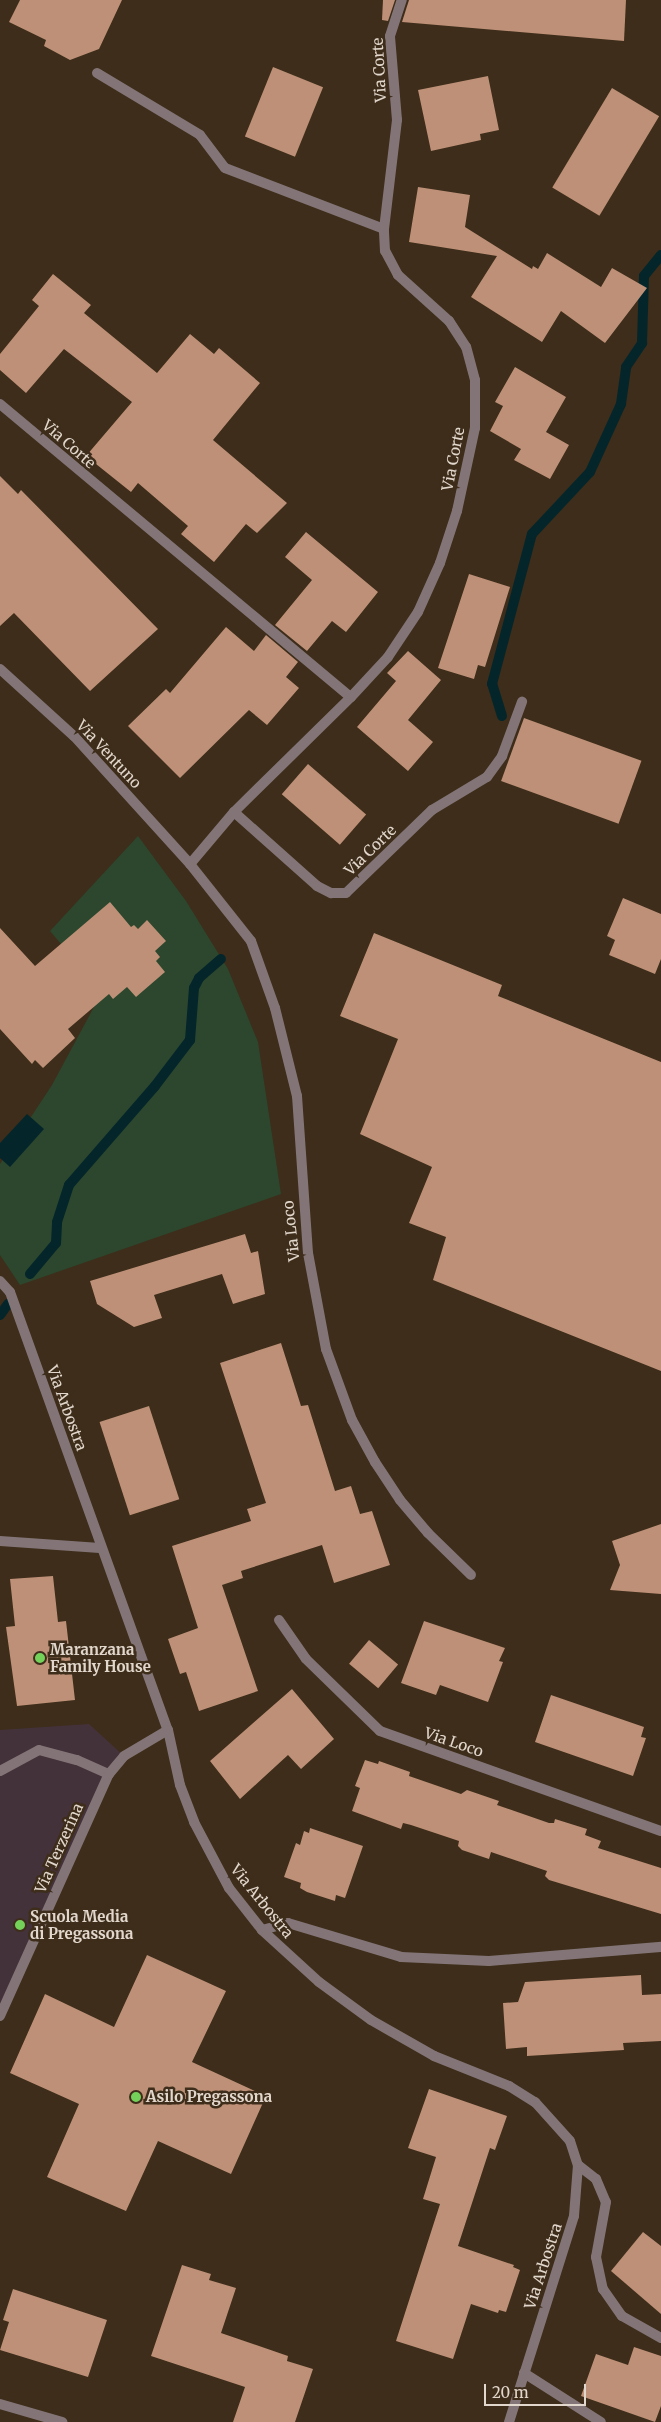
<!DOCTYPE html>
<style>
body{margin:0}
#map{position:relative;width:661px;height:2422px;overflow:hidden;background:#3d2d1a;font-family:Merriweather,serif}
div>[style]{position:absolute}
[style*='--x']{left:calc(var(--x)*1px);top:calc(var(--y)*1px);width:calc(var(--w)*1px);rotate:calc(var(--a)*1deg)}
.education>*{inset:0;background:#44323a}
.green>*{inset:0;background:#2c472d}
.water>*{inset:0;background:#04262b}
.stream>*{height:10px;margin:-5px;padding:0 5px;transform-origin:5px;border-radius:5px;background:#04262b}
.building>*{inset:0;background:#bd9077;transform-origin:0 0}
.service>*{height:10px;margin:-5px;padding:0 5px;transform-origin:5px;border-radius:5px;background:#837577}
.minor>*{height:10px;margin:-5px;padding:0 5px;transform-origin:5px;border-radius:5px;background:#837577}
.dots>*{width:14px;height:14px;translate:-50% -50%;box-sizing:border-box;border:2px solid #3d2d1a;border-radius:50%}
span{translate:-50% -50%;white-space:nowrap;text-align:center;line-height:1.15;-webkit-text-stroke:5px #3d2d1a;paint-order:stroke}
.street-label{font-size:15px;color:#e2d7cc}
.poi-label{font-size:15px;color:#e2d7cc;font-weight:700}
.left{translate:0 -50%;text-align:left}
.scale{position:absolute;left:484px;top:2384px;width:102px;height:22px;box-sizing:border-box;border:2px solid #e2d7cc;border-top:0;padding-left:6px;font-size:15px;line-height:18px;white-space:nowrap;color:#e2d7cc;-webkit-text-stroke:4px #3d2d1a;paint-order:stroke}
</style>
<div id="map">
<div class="education">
<i style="clip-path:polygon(89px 1724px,124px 1756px,109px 1774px,0 2016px,0 1730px)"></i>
</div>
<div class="green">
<i style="clip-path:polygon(138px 836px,186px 901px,228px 969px,258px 1042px,281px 1194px,20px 1285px,0 1255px,0 1164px,52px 1085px,102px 992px,50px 931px)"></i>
</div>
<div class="water">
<i style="clip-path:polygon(27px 1114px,44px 1129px,10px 1167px,0 1158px,0 1143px)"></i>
</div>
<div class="stream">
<i style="--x:502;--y:716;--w:34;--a:-107"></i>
<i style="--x:492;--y:684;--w:155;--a:-75.1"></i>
<i style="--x:532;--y:534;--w:85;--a:-46.9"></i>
<i style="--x:590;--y:472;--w:75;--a:-65.5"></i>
<i style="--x:621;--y:404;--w:37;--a:-82"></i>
<i style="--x:626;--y:367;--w:29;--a:-56"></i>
<i style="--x:642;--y:343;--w:67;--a:-88.3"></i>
<i style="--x:644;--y:276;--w:27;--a:-51"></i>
<i style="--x:30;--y:1274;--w:40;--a:-50"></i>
<i style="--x:56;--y:1243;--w:21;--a:-87"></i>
<i style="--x:57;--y:1222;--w:39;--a:-72"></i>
<i style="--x:69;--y:1185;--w:131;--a:-49"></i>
<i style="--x:155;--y:1086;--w:58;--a:-52.7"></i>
<i style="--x:190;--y:1040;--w:52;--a:-85.6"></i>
<i style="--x:194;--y:988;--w:11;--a:-63"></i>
<i style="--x:199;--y:978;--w:29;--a:-41"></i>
<i style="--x:0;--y:1315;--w:14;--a:-54"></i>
</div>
<div class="building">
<i style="clip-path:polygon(20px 0,122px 0,99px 49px,70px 60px,44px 46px,46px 40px,9px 22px)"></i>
<i style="clip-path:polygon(383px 0,395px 0,388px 21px,382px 20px)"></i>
<i style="clip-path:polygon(409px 0,626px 0,624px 41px,402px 22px)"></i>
<i style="left:273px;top:67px;width:54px;height:75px;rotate:22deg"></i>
<i style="clip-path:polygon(488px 76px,499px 130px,480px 134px,481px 140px,431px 151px,418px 90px)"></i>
<i style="left:612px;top:88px;width:55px;height:116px;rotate:31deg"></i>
<i style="clip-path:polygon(418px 187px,470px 195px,465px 227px,532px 269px,533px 266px,538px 269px,547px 253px,601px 287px,612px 268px,647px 288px,605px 343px,561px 311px,542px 342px,471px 297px,497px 256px,409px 242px)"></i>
<i style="clip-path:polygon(53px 274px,91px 305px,84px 313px,157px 373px,190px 334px,214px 354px,219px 348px,260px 383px,213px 440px,287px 503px,257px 533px,246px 524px,214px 562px,181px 534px,188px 526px,138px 483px,131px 492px,86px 456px,132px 402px,64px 349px,26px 393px,0 370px,0 354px,39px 306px,32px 300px)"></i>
<i style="clip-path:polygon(515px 367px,566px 397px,546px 432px,569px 445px,550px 479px,514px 460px,521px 449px,490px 431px,503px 406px,495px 402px)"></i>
<i style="clip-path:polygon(0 476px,18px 494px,21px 490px,158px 629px,90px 691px,14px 613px,0 626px)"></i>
<i style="clip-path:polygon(306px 532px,378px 592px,346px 632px,332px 621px,307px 651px,275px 625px,312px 580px,285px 557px)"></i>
<i style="clip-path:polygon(469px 574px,510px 587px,485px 667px,478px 665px,474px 679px,438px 668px)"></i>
<i style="clip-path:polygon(226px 627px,254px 651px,266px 635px,298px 662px,286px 677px,299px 688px,267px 725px,249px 710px,180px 778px,128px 726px,166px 689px,170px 693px)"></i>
<i style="clip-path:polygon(408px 651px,441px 680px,408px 720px,433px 742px,408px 771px,357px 727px,396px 681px,387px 673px)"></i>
<i style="left:524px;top:718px;width:125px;height:67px;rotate:20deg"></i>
<i style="left:308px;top:764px;width:77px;height:40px;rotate:41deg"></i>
<i style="clip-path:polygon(623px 898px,661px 914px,661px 959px,655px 974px,609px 955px,615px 940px,607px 936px)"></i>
<i style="clip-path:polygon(110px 902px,131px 927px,134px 925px,138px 929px,147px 920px,166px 941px,155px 951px,160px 957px,156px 961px,165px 972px,136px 997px,127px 987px,113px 999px,109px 994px,68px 1029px,75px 1038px,43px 1068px,35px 1060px,32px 1064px,0 1029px,0 928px,35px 966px)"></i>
<i style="clip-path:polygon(374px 933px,502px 985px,498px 996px,661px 1062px,661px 1371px,433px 1280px,446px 1237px,409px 1223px,432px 1167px,360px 1134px,398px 1039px,340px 1016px)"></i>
<i style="clip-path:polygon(245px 1234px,251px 1253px,258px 1251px,265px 1294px,233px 1304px,222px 1274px,154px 1295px,162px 1318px,134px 1327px,97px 1304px,90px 1281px)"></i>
<i style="clip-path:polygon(281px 1343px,301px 1406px,308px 1405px,335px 1491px,351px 1486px,360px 1514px,372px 1511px,390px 1565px,334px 1583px,322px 1545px,241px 1571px,243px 1578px,222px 1585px,258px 1691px,199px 1711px,186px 1672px,180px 1674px,168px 1639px,198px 1628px,172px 1546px,251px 1521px,247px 1509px,266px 1503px,220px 1363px)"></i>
<i style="left:149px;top:1406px;width:98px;height:52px;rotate:72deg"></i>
<i style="clip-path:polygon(661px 1524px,661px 1594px,610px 1590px,620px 1565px,612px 1541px)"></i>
<i style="clip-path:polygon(53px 1576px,58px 1622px,66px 1621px,75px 1700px,17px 1706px,6px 1627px,15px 1626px,10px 1579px)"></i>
<i style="clip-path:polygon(424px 1621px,505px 1648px,499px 1661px,503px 1662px,488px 1702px,440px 1685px,436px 1695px,401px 1683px)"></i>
<i style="left:369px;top:1640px;width:38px;height:31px;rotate:40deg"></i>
<i style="clip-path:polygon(292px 1689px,334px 1739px,301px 1769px,288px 1755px,240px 1799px,210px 1761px)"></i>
<i style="clip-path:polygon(551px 1695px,644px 1727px,641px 1737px,646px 1738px,633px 1776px,535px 1742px)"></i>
<i style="clip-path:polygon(365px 1760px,378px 1764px,379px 1761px,410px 1772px,409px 1776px,461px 1794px,467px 1790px,499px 1801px,497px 1805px,549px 1823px,554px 1823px,555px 1819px,587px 1829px,585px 1835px,601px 1841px,598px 1848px,661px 1868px,661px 1914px,549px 1880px,545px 1876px,547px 1871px,491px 1852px,489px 1859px,462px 1850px,458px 1846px,459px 1841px,411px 1825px,403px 1823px,401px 1829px,352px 1811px,360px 1788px,355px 1786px)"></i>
<i style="clip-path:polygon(310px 1828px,363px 1846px,345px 1898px,336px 1895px,335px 1901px,307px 1892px,300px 1888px,301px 1883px,284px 1877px,296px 1843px,300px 1845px,304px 1831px,309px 1833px)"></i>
<i style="clip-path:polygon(147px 1955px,226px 1991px,192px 2062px,266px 2096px,231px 2174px,158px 2141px,126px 2211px,47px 2177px,79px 2104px,10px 2073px,45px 1994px,114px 2027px)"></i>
<i style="clip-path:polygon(641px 1975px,642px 1995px,661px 1994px,661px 2041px,623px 2043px,624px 2050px,527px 2056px,527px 2047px,506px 2049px,503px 2003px,518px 2002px,525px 1982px)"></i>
<i style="clip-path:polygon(429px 2089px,507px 2116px,495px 2150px,490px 2148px,458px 2246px,514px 2265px,513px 2267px,520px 2270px,506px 2312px,499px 2310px,498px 2313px,471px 2304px,453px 2359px,396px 2341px,440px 2204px,423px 2199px,436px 2157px,408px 2148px)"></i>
<i style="clip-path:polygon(643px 2232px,661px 2246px,661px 2314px,611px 2271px)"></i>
<i style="clip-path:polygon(182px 2265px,211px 2274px,209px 2280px,236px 2288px,221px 2333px,288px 2356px,287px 2361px,313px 2369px,295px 2422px,233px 2422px,245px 2387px,151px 2356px)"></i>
<i style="clip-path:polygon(13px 2289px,107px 2320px,88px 2377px,0 2350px,9px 2322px,3px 2320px)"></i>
<i style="clip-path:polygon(634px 2347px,661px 2356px,661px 2406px,655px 2422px,581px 2396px,596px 2354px,628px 2365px)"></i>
</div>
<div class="service">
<i style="--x:0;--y:404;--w:457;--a:39.9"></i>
<i style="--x:351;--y:697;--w:164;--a:135.5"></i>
<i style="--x:234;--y:812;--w:68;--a:130.2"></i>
<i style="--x:0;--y:1771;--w:44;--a:-28.3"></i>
<i style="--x:39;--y:1750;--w:39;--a:15"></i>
<i style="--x:77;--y:1760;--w:35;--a:24"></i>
</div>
<div class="minor">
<i style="--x:97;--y:73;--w:120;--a:31"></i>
<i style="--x:200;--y:135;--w:41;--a:52.9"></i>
<i style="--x:225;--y:168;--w:170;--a:21"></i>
<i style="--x:0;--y:669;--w:100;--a:42.2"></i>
<i style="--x:74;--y:736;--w:173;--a:47.8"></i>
<i style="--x:190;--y:864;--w:98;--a:51.6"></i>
<i style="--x:251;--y:941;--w:71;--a:70.3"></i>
<i style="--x:275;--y:1008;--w:91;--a:76"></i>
<i style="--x:297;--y:1096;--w:157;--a:86"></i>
<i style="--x:308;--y:1253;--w:98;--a:79.4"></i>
<i style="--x:326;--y:1349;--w:76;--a:69.9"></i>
<i style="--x:352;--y:1420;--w:48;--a:61.3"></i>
<i style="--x:375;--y:1462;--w:45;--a:56.7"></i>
<i style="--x:400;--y:1500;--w:43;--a:49.7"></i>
<i style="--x:428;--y:1533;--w:60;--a:44.3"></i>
<i style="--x:351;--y:697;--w:54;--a:-47.2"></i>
<i style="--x:388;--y:657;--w:54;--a:-56.3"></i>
<i style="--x:418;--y:612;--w:54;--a:-65.8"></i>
<i style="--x:440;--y:563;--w:55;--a:-71.9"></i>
<i style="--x:457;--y:511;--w:85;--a:-77.8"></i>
<i style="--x:475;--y:428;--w:48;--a:-90"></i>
<i style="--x:475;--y:380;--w:34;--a:-105"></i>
<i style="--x:466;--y:347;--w:31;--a:-123"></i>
<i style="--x:449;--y:321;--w:69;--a:-138"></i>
<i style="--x:398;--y:275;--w:27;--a:-118"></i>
<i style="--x:385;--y:251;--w:22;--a:-93"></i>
<i style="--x:384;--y:229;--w:110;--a:-83.2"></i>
<i style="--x:397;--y:120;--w:84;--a:-94.8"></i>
<i style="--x:390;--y:36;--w:38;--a:-72"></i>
<i style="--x:234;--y:812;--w:111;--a:41.7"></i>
<i style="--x:317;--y:886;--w:16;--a:27"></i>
<i style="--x:331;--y:893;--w:15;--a:0"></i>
<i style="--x:346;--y:893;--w:120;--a:-44"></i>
<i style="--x:432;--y:810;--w:64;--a:-31"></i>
<i style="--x:487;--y:777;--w:26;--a:-54"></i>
<i style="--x:502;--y:756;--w:58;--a:-69.7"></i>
<i style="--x:0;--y:1281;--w:15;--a:48"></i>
<i style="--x:10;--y:1292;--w:466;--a:70.2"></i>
<i style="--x:168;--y:1730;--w:56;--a:77.7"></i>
<i style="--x:180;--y:1785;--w:40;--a:69"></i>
<i style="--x:194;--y:1822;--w:75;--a:62.1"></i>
<i style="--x:229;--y:1888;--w:53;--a:51.8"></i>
<i style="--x:262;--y:1930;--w:77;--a:42.4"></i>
<i style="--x:319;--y:1982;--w:64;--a:36.2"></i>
<i style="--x:371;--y:2020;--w:73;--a:29.7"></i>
<i style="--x:434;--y:2056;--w:81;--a:21.8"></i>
<i style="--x:509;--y:2086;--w:31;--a:32"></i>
<i style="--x:535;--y:2102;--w:52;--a:48.1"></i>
<i style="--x:570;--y:2141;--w:25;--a:72"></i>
<i style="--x:578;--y:2165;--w:51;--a:94.5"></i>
<i style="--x:574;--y:2216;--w:216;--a:107.5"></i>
<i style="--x:0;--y:1541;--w:100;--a:4"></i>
<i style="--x:279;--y:1620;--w:47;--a:55.3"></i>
<i style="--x:306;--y:1659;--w:103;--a:44.2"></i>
<i style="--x:380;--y:1731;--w:298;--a:19.6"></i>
<i style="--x:262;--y:1930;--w:27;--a:-15"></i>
<i style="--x:288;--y:1923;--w:118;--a:16.7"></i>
<i style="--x:401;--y:1957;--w:88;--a:2.6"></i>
<i style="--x:489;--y:1961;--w:173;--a:-4.7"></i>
<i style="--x:0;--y:2016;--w:265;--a:-65.8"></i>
<i style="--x:109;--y:1774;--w:23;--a:-50"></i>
<i style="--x:124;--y:1756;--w:51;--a:-30.6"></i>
<i style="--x:578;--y:2165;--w:23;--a:38"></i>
<i style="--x:596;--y:2179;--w:25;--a:67"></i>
<i style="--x:606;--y:2202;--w:56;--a:100.3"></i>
<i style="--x:596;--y:2257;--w:33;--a:78"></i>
<i style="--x:603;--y:2289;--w:33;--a:55"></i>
<i style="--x:622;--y:2316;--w:45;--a:29.4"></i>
<i style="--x:524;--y:2373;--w:91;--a:32.5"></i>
<i style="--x:0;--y:2404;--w:65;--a:16.2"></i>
</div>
<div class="dots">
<i style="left:40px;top:1658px;background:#74d25b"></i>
<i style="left:20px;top:1925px;background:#74d25b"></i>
<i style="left:136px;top:2097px;background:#74d25b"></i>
</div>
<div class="street-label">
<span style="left:379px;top:70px;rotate:-93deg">Via Corte</span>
<span style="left:69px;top:444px;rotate:41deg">Via Corte</span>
<span style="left:453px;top:459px;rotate:-79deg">Via Corte</span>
<span style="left:109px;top:754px;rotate:47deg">Via Ventuno</span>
<span style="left:370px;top:850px;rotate:-44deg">Via Corte</span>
<span style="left:291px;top:1231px;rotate:-96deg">Via Loco</span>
<span style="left:67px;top:1408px;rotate:70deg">Via Arbostra</span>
<span style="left:454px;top:1742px;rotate:19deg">Via Loco</span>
<span style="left:59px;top:1848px;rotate:-66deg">Via Terzerina</span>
<span style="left:262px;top:1901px;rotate:51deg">Via Arbostra</span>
<span style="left:543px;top:2266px;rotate:-72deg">Via Arbostra</span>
</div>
<div class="poi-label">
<span class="left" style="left:50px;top:1658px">Maranzana<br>Family House</span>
<span class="left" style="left:30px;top:1925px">Scuola Media<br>di Pregassona</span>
<span class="left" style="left:146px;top:2097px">Asilo Pregassona</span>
</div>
<div class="scale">20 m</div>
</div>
